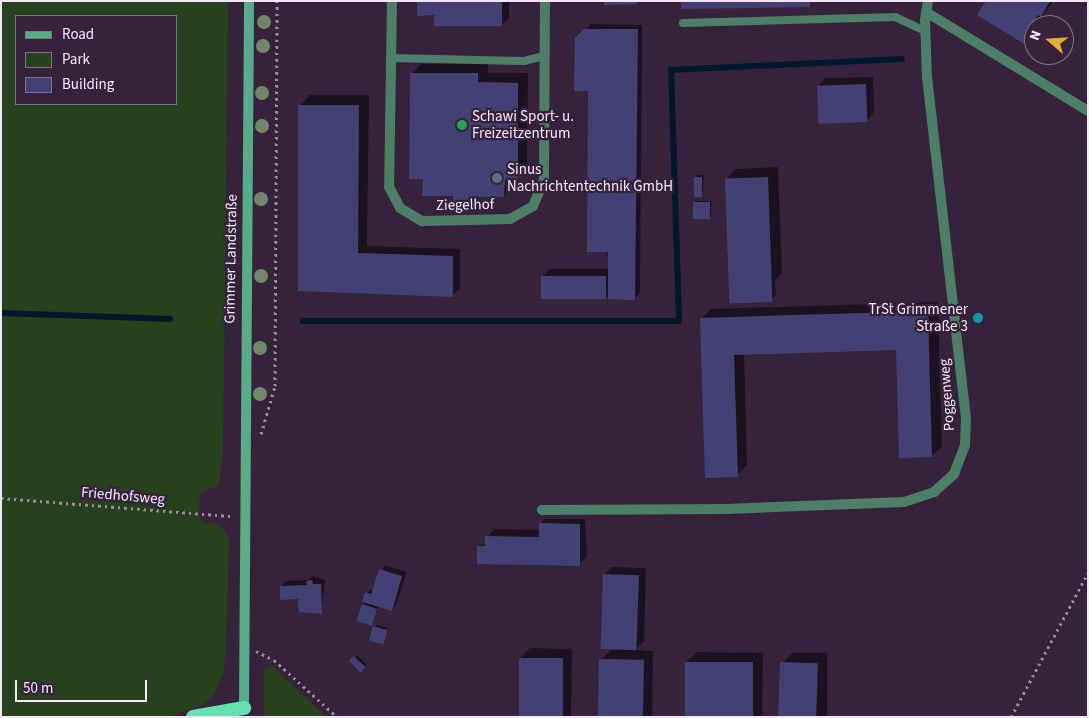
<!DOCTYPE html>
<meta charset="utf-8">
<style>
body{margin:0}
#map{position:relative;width:1089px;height:718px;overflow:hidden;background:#36233b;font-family:"Source Sans 3",sans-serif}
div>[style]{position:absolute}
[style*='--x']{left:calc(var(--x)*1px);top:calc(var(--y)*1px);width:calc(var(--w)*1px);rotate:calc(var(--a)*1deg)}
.green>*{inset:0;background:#26411b}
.shadow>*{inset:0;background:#0007;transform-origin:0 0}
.stream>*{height:5.5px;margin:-2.75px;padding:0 2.75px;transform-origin:2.75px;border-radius:2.75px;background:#00182b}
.building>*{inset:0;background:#434174;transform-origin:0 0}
.path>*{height:3px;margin-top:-1.5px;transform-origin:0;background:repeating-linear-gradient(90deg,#9a8b9f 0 2.5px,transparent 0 6.5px)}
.service>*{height:8px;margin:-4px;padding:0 4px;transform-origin:4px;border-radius:4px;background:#4c7e68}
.minor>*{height:10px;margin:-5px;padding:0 5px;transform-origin:5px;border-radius:5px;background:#4c7e68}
.secondary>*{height:10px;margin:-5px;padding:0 5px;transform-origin:5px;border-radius:5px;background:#59ac89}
.trunk>*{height:14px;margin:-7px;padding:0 7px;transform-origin:7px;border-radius:7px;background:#64e1af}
.trees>*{width:14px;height:14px;margin:-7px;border-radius:50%;background:#728769}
.dots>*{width:14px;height:14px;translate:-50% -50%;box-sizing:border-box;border:2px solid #36233b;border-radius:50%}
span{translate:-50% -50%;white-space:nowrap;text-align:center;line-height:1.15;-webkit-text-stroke:4.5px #36233b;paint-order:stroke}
.poi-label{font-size:15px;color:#f4e8f8}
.left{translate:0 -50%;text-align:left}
.right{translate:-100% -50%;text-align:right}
.street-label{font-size:15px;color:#f4e8f8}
.frame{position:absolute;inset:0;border:2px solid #f4e8f8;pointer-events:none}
.legend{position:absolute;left:15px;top:15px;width:162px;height:90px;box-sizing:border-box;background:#36233b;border:1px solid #827287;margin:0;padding:6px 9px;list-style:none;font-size:15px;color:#f4e8f8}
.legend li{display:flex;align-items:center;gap:10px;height:25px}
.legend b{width:25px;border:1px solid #827287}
.north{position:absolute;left:1024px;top:15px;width:50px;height:50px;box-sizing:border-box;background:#36233b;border:1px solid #827287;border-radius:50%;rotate:289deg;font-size:14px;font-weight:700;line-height:20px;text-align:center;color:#f4e8f8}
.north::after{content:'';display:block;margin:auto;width:18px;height:22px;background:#e4ae35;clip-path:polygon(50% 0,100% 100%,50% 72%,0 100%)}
.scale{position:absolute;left:15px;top:680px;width:132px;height:22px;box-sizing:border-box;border:2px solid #f4e8f8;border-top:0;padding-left:6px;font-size:15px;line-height:18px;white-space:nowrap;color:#f4e8f8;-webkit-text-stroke:4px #36233b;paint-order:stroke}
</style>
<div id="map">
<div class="green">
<i style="clip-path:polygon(evenodd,1px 1px,228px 1px,223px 455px,219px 485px,201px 493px,198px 516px,204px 523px,214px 522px,221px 526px,229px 539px,226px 651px,223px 675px,215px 693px,204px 704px,168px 717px,1px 717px,1px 1px,16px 16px,176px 16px,176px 104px,16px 104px,16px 16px)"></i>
<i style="clip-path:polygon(272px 666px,327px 717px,264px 717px,264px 669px)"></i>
</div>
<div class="shadow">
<i style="clip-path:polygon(418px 1px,509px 1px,509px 18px,501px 25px,435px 14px)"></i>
<i style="clip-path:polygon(987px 1px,1053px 1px,1024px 42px)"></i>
<i style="clip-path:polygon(591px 24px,642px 25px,640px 293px,635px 298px,609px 294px,606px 298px,542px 277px,549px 269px,609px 269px,589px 90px,577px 39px)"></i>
<i style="clip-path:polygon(421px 64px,488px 64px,488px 73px,528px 73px,527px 169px,514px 179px,514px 186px,504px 196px,479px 196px,473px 202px,424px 178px,411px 74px)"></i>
<i style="clip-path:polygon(873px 77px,874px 113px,866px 121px,818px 86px,825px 78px)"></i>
<i style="clip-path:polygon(310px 95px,369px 95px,367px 246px,460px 249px,460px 288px,452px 296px,358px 293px,300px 105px)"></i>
<i style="clip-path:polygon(778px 167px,782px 274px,775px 280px,776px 295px,771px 300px,730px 286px,726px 179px,736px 169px)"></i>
<i style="clip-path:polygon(698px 175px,704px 175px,702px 195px,695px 178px)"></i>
<i style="clip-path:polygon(696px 201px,712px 201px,710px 218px,694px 203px)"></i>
<i style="clip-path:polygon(938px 302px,942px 446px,932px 456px,897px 349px,744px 354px,747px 465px,737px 475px,701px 319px,711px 309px)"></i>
<i style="clip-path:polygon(981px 312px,982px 319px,979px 321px,977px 315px)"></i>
<i style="clip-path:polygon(545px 519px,585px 519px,587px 557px,579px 564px,478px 546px,486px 544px,487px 537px,494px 529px,540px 530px,540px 523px)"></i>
<i style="clip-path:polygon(385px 565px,407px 572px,396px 605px,391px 610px,379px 606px,371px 625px,363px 605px,366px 593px,374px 588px)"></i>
<i style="clip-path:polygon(612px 567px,646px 568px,644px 641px,635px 650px,653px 651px,652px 717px,600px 717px,601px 660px,613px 648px,604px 575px)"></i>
<i style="clip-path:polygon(313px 576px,325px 580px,321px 613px,281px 586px,286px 581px,308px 580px)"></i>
<i style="clip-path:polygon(377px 625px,388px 628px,383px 642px,374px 627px)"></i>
<i style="clip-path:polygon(530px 648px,572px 649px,571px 717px,519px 717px,520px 658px)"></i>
<i style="clip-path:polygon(697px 652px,763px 653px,762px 717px,686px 717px,686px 662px)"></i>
<i style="clip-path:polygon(792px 653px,827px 653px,827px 717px,781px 717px,782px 663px)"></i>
<i style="left:357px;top:655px;width:13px;height:8px;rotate:45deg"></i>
</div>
<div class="stream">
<i style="--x:1;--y:313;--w:169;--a:2"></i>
<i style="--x:303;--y:321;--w:376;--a:0"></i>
<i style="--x:679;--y:321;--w:251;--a:-91.8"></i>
<i style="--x:671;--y:70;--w:231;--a:-2.7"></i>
</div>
<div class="building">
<i style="clip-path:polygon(417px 1px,502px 1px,502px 26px,434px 26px,434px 15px,417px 16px)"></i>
<i style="clip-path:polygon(604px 1px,637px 1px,637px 4px,604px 5px)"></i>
<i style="clip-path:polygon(681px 1px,810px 1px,810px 7px,681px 9px)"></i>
<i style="clip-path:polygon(986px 1px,1050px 1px,1041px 17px,1038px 15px,1035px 20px,1037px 22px,1024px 44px,977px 15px)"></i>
<i style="clip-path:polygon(584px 29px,638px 29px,635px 300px,608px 299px,608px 252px,587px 252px,588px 91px,574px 91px,575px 38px)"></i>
<i style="clip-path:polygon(410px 73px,478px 73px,478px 82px,518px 83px,518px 180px,505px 180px,504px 197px,473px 197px,473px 203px,453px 203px,453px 196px,422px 196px,423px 179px,409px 179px)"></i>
<i style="left:866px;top:84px;width:38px;height:49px;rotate:88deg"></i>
<i style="clip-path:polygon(298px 105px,359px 105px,358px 253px,453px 256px,453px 297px,298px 291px)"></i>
<i style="left:694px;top:177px;width:8px;height:20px"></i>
<i style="left:768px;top:177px;width:125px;height:43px;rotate:88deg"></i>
<i style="left:710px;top:202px;width:17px;height:17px;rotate:90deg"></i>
<i style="left:541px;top:276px;width:65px;height:23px"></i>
<i style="clip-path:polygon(928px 311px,932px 457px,899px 458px,896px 350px,734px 355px,738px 477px,705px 478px,700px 318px)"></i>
<i style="left:975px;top:314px;width:4px;height:9px"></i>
<i style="clip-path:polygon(539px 523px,580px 524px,580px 566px,477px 564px,477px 546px,485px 546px,485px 536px,539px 537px)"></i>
<i style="clip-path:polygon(379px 569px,402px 576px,392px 611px,362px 602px,365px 592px,371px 594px)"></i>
<i style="left:603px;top:574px;width:36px;height:75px;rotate:2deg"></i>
<i style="clip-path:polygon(312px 580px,313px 584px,321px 584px,322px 614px,299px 612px,298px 599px,280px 600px,280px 586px,307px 585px,306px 581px)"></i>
<i style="left:362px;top:604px;width:16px;height:18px;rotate:18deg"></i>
<i style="left:373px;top:626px;width:15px;height:15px;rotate:16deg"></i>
<i style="left:354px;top:656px;width:16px;height:7px;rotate:45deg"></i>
<i style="left:519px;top:658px;width:44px;height:59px"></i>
<i style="left:599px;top:659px;width:45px;height:58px;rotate:1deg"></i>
<i style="left:685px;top:662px;width:68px;height:55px"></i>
<i style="left:780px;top:662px;width:38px;height:55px;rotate:2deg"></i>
</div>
<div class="path">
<i style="--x:261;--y:434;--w:50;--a:-73.7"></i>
<i style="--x:275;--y:386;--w:385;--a:-89.7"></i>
<i style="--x:1;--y:498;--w:232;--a:4.5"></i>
<i style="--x:256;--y:651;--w:20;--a:27"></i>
<i style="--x:274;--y:660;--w:85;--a:42.1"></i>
<i style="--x:1011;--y:717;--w:163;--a:-61.9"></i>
</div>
<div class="service">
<i style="--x:683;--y:23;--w:212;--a:-1.6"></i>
<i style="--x:895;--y:17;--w:33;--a:25"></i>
<i style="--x:391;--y:58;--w:133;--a:1.3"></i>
<i style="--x:524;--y:61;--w:21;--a:-14"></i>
</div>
<div class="minor">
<i style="--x:392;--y:1;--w:186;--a:90.9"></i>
<i style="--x:389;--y:187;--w:24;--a:62"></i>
<i style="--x:400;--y:208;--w:26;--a:31"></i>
<i style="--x:422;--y:221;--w:88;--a:-1.3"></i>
<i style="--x:510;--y:219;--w:26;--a:-29"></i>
<i style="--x:533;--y:206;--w:28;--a:-67"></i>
<i style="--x:544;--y:180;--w:179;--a:-89.7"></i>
<i style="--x:926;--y:12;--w:190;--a:31.4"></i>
<i style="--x:542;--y:510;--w:185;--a:-0.3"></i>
<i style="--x:727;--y:509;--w:177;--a:-2.3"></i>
<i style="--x:904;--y:502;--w:32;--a:-18"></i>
<i style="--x:934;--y:492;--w:27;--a:-42"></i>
<i style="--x:954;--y:474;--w:31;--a:-69"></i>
<i style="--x:965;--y:445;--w:26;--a:-88"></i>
<i style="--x:966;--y:419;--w:343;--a:-96.5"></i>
<i style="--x:927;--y:78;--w:58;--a:-92"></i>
<i style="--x:925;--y:20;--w:19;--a:-81"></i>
</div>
<div class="secondary">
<i style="--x:244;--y:708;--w:707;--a:-89.59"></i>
</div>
<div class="trunk">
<i style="--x:193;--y:717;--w:52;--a:-10"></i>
</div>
<div class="trees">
<i style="left:264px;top:22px"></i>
<i style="left:263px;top:46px"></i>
<i style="left:262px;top:93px"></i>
<i style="left:262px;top:126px"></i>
<i style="left:261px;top:199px"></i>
<i style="left:261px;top:276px"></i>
<i style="left:260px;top:348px"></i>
<i style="left:260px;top:394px"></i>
</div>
<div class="dots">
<i style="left:462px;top:125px;background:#2e9e5b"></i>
<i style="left:497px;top:178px;background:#5c6f8a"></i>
<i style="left:978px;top:318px;background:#0f9aa8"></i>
</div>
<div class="poi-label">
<span class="left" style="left:472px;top:125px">Schawi Sport- u.<br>Freizeitzentrum</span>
<span class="left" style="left:507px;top:178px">Sinus<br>Nachrichtentechnik GmbH</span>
<span class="right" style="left:968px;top:318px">TrSt Grimmener<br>Straße 3</span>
</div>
<div class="street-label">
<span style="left:465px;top:205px;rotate:-1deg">Ziegelhof</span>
<span style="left:231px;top:259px;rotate:-89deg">Grimmer Landstraße</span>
<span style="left:947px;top:395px;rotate:-94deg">Poggenweg</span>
<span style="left:123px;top:496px;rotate:5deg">Friedhofsweg</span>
</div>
<div class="frame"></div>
<ul class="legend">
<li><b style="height:6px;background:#59ac89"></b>Road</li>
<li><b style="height:14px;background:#26411b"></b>Park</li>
<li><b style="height:14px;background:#434174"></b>Building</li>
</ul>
<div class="north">N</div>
<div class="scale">50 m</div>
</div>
